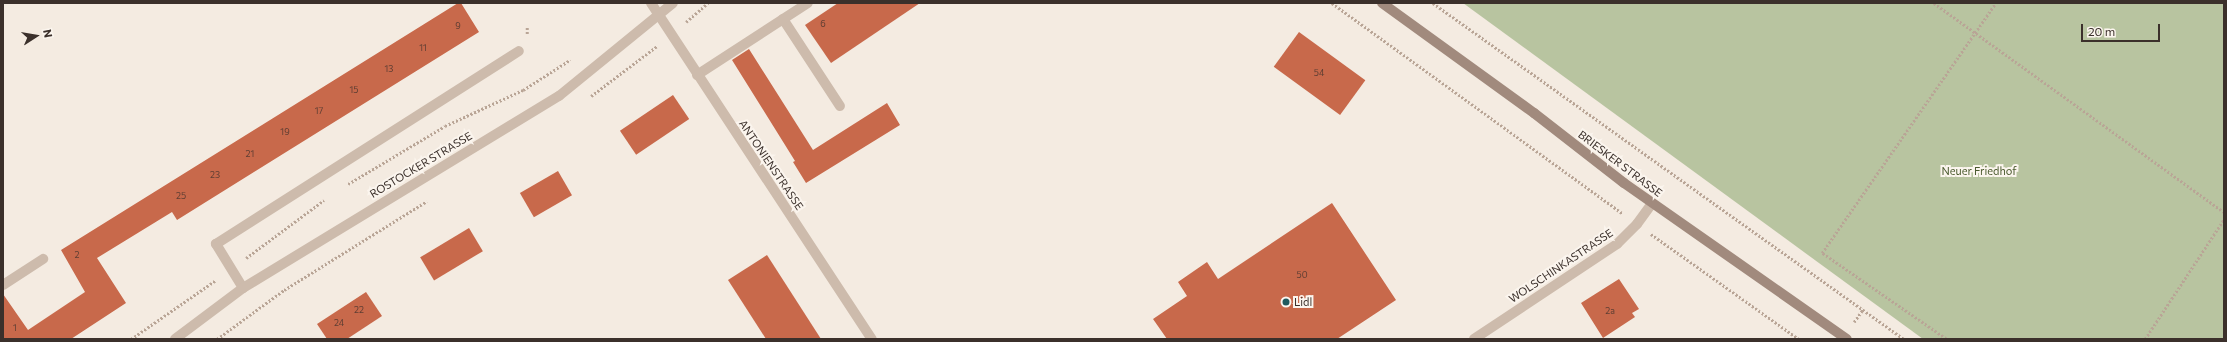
<!DOCTYPE html>
<style>
body{margin:0}
#map{position:relative;width:2227px;height:342px;overflow:hidden;background:#f4ebe1;font-family:Commissioner,sans-serif}
div>[style]{position:absolute}
[style*='--x']{left:calc(var(--x)*1px);top:calc(var(--y)*1px);width:calc(var(--w)*1px);rotate:calc(var(--a)*1deg)}
.green>*{inset:0;background:#b8c4a0}
.building>*{inset:0;background:#c8694b;transform-origin:0 0}
.path>*{height:2.5px;margin-top:-1.25px;transform-origin:0;background:repeating-linear-gradient(90deg,#b9a596 0 2px,transparent 0 4px)}
.service>*{height:10px;margin:-5px;padding:0 5px;transform-origin:5px;border-radius:5px;background:#cdbbac}
.minor>*{height:10px;margin:-5px;padding:0 5px;transform-origin:5px;border-radius:5px;background:#cdbbac}
.tertiary>*{height:10px;margin:-5px;padding:0 5px;transform-origin:5px;border-radius:5px;background:#cdbbac}
.secondary>*{height:10px;margin:-5px;padding:0 5px;transform-origin:5px;border-radius:5px;background:#a18a7d}
.dots>*{width:11px;height:11px;translate:-50% -50%;box-sizing:border-box;border:2px solid #fbf5ee;border-radius:50%}
span{translate:-50% -50%;white-space:nowrap;text-align:center;line-height:1.15;-webkit-text-stroke:4px #fbf5ee;paint-order:stroke}
.number-label{font-size:9px;color:#5e3e33}
.number-label span{-webkit-text-stroke-width:0}
.street-label{font-size:11px;color:#3b302b}
.park-label{font-size:11px;color:#4a5a2e}
.poi-label{font-size:11px;color:#3b302b}
.left{translate:0 -50%;text-align:left}
.frame{position:absolute;inset:0;border:4px solid #3b302b;pointer-events:none}
.north{position:absolute;left:16px;top:16px;width:40px;height:40px;-webkit-text-stroke:3px #fbf5ee;paint-order:stroke;rotate:78deg;font-size:11px;font-weight:700;line-height:16px;text-align:center;color:#3b302b}
.north::after{content:'';display:block;margin:auto;width:14px;height:18px;background:#3b302b;clip-path:polygon(50% 0,100% 100%,50% 72%,0 100%)}
.scale{position:absolute;left:2081px;top:24px;width:79px;height:18px;box-sizing:border-box;border:2px solid #3b302b;border-top:0;padding-left:5px;font-size:12px;line-height:14px;white-space:nowrap;color:#3b302b;-webkit-text-stroke:3px #fbf5ee;paint-order:stroke}
</style>
<div id="map">
<div class="green">
<i style="clip-path:polygon(1463px 3px,2224px 3px,2224px 339px,1923px 339px)"></i>
</div>
<div class="building">
<i style="clip-path:polygon(458px 3px,461px 3px,479px 32px,177px 220px,172px 212px,97px 258px,126px 303px,71px 339px,3px 339px,3px 294px,28px 330px,85px 292px,61px 250px)"></i>
<i style="clip-path:polygon(838px 3px,920px 3px,831px 63px,805px 25px)"></i>
<i style="left:1299px;top:32px;width:82px;height:43px;rotate:36deg"></i>
<i style="clip-path:polygon(749px 49px,813px 150px,887px 103px,900px 125px,806px 183px,793px 162px,795px 161px,732px 60px)"></i>
<i style="left:673px;top:95px;width:29px;height:64px;rotate:56deg"></i>
<i style="left:558px;top:171px;width:28px;height:44px;rotate:60deg"></i>
<i style="clip-path:polygon(1332px 203px,1396px 300px,1337px 339px,1167px 339px,1153px 319px,1187px 296px,1178px 282px,1207px 262px,1218px 279px)"></i>
<i style="left:469px;top:228px;width:27px;height:57px;rotate:59deg"></i>
<i style="clip-path:polygon(767px 255px,821px 339px,766px 339px,728px 280px)"></i>
<i style="clip-path:polygon(1619px 279px,1639px 309px,1632px 313px,1635px 317px,1603px 338px,1581px 303px)"></i>
<i style="clip-path:polygon(366px 292px,382px 316px,347px 339px,327px 339px,317px 324px)"></i>
</div>
<div class="path">
<i style="--x:1332;--y:3;--w:359;--a:35.9"></i>
<i style="--x:1433;--y:3;--w:579;--a:35.5"></i>
<i style="--x:1934;--y:3;--w:357;--a:35.8"></i>
<i style="--x:686;--y:22;--w:29;--a:-41"></i>
<i style="--x:527;--y:34;--w:7;--a:-90"></i>
<i style="--x:591;--y:96;--w:83;--a:-37.1"></i>
<i style="--x:348;--y:184;--w:113;--a:-30.9"></i>
<i style="--x:445;--y:126;--w:86;--a:-24.8"></i>
<i style="--x:523;--y:90;--w:56;--a:-32.6"></i>
<i style="--x:1651;--y:234;--w:181;--a:35.4"></i>
<i style="--x:246;--y:258;--w:97;--a:-36.6"></i>
<i style="--x:1854;--y:322;--w:16;--a:-55"></i>
<i style="--x:131;--y:339;--w:103;--a:-34.8"></i>
<i style="--x:217;--y:339;--w:83;--a:-36.2"></i>
<i style="--x:284;--y:290;--w:168;--a:-31.9"></i>
<i style="--x:1946;--y:339;--w:151;--a:-145.3"></i>
<i style="--x:1822;--y:253;--w:305;--a:-55.2"></i>
<i style="--x:2145;--y:339;--w:144;--a:-56.6"></i>
</div>
<div class="service">
<i style="--x:783;--y:19;--w:104;--a:56.8"></i>
<i style="--x:697;--y:75;--w:132;--a:-33"></i>
<i style="--x:3;--y:285;--w:48;--a:-33"></i>
<i style="--x:243;--y:288;--w:52;--a:-121.5"></i>
<i style="--x:216;--y:244;--w:359;--a:-32.5"></i>
</div>
<div class="minor">
<i style="--x:651;--y:3;--w:402;--a:56.7"></i>
<i style="--x:1474;--y:339;--w:172;--a:-33.6"></i>
<i style="--x:1617;--y:244;--w:28;--a:-45"></i>
<i style="--x:1637;--y:224;--w:26;--a:-54"></i>
</div>
<div class="tertiary">
<i style="--x:175;--y:339;--w:85;--a:-36.9"></i>
<i style="--x:243;--y:288;--w:370;--a:-31.3"></i>
<i style="--x:559;--y:96;--w:147;--a:-39.2"></i>
</div>
<div class="secondary">
<i style="--x:1382;--y:3;--w:188;--a:35.9"></i>
<i style="--x:1534;--y:113;--w:114;--a:37.9"></i>
<i style="--x:1624;--y:183;--w:272;--a:35"></i>
</div>
<div class="dots">
<i style="left:1286px;top:302px;background:#1f5a5e"></i>
</div>
<div class="number-label">
<span style="left:823px;top:24px">6</span>
<span style="left:458px;top:26px">9</span>
<span style="left:423px;top:48px">11</span>
<span style="left:389px;top:69px">13</span>
<span style="left:1319px;top:73px">54</span>
<span style="left:354px;top:90px">15</span>
<span style="left:319px;top:111px">17</span>
<span style="left:285px;top:132px">19</span>
<span style="left:250px;top:154px">21</span>
<span style="left:215px;top:175px">23</span>
<span style="left:181px;top:196px">25</span>
<span style="left:77px;top:255px">2</span>
<span style="left:1302px;top:275px">50</span>
<span style="left:359px;top:310px">22</span>
<span style="left:1610px;top:311px">2a</span>
<span style="left:339px;top:323px">24</span>
<span style="left:15px;top:328px">1</span>
</div>
<div class="street-label">
<span style="left:1620px;top:164px;rotate:37deg">BRIESKER STRASSE</span>
<span style="left:421px;top:165px;rotate:-31deg">ROSTOCKER STRASSE</span>
<span style="left:771px;top:165px;rotate:56deg">ANTONIENSTRASSE</span>
<span style="left:1561px;top:266px;rotate:-34deg">WOLSCHINKASTRASSE</span>
</div>
<div class="park-label">
<span style="left:1979px;top:171px">Neuer Friedhof</span>
</div>
<div class="poi-label">
<span class="left" style="left:1294px;top:302px">Lidl</span>
</div>
<div class="frame"></div>
<div class="north">N</div>
<div class="scale">20 m</div>
</div>
